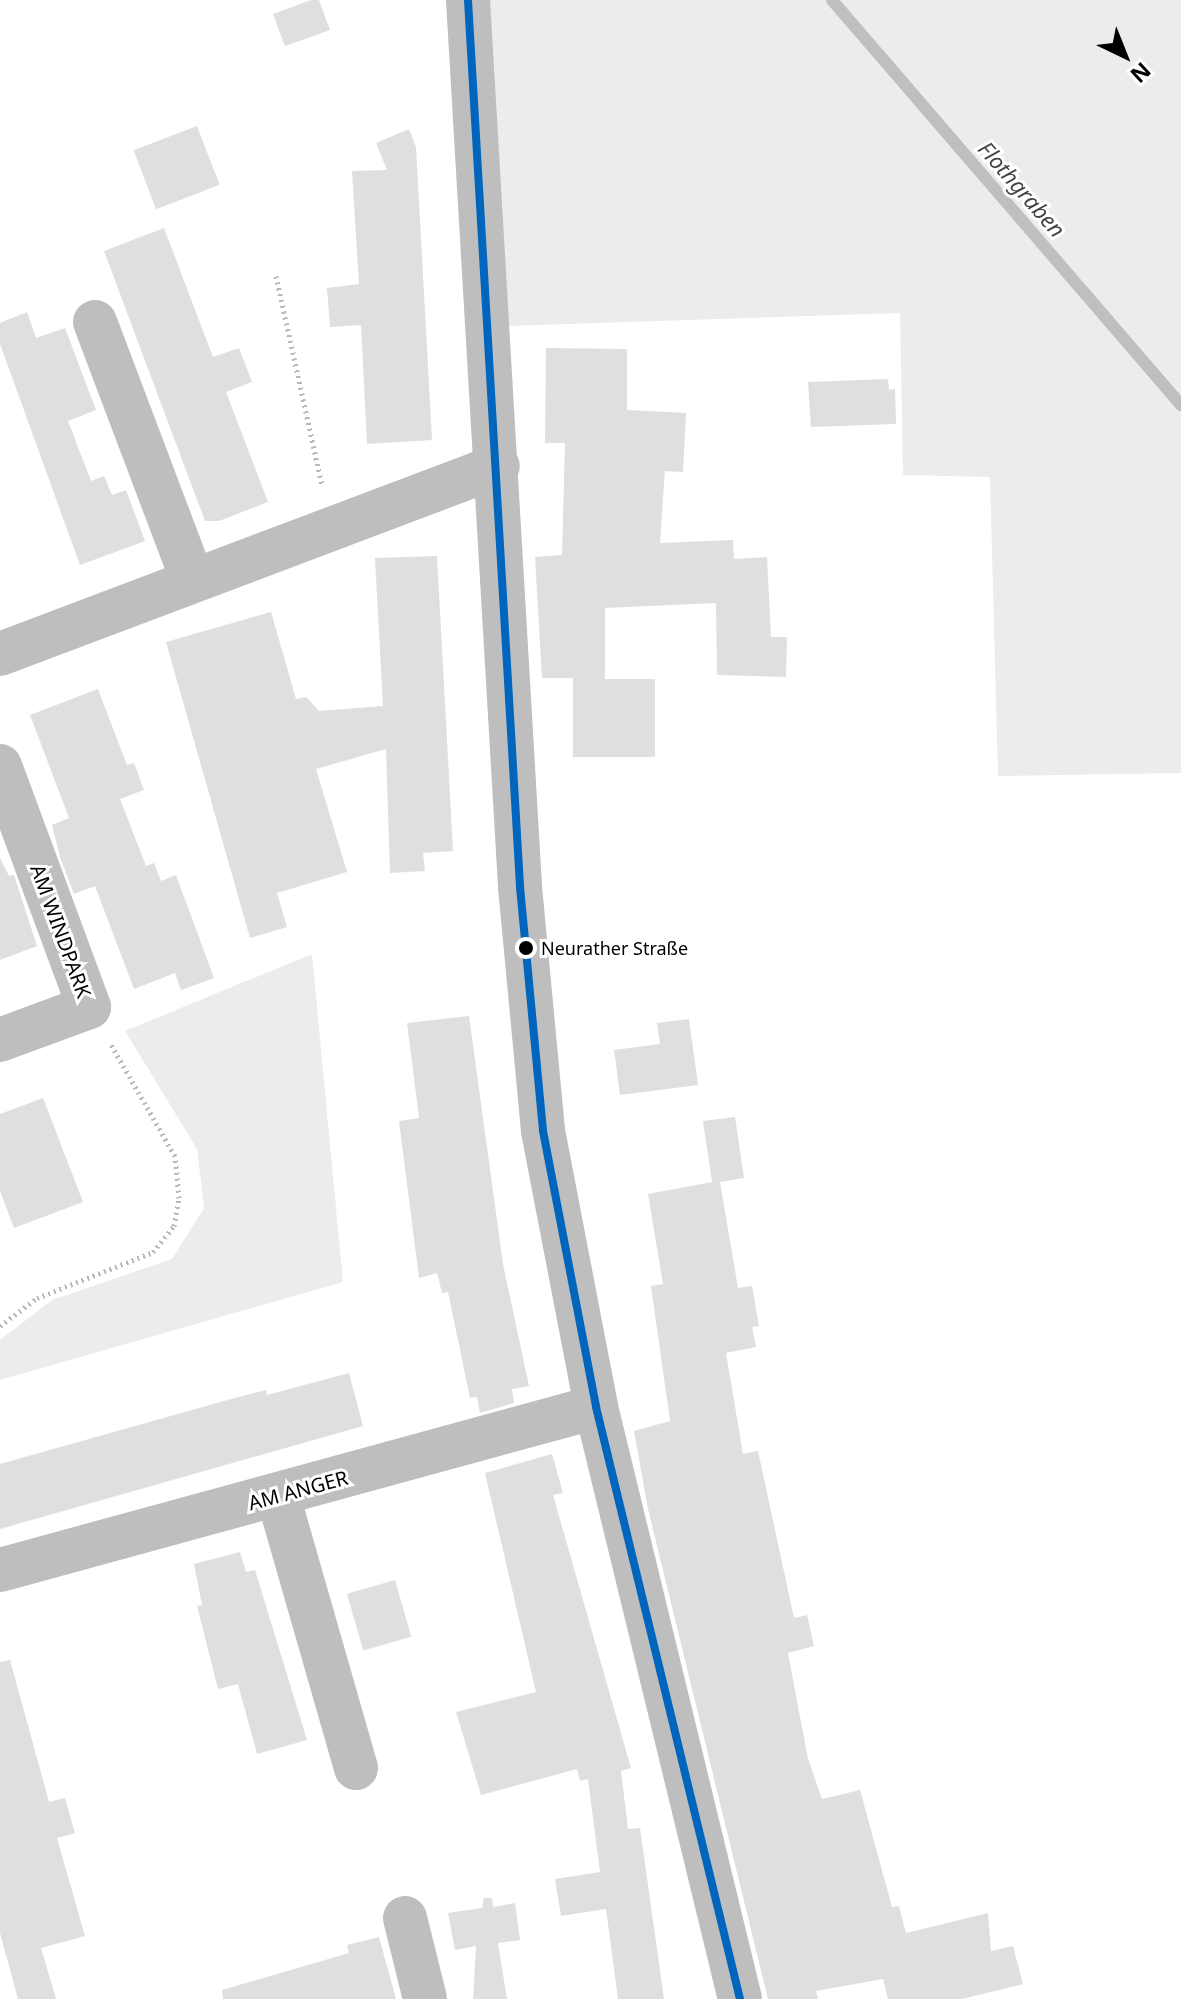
<!DOCTYPE html>
<meta charset="utf-8">
<style>
body{margin:0}
#map{position:relative;width:1181px;height:1999px;overflow:hidden;background:#fff;font-family:"Noto Sans",sans-serif}
div>[style]{position:absolute}
[style*='--x']{left:calc(var(--x)*1px);top:calc(var(--y)*1px);width:calc(var(--w)*1px);rotate:calc(var(--a)*1deg)}
.green>*{inset:0;background:#ececec}
.stream>*{height:12px;margin:-6px;padding:0 6px;transform-origin:6px;border-radius:6px;background:#bfbfbf}
.building>*{inset:0;background:#dfdfdf;transform-origin:0 0}
.path>*{height:5px;margin-top:-2.5px;transform-origin:0;background:repeating-linear-gradient(90deg,#b9b9b9 0 2px,transparent 0 6px)}
.minor>*{height:44px;margin:-22px;padding:0 22px;transform-origin:22px;border-radius:22px;background:#bebebe}
.bus-1>*{height:8px;margin:-4px;padding:0 4px;transform-origin:4px;border-radius:4px;background:#0065bd}
.dots>*{width:22px;height:22px;translate:-50% -50%;box-sizing:border-box;border:4px solid #fff;border-radius:50%}
span{translate:-50% -50%;white-space:nowrap;text-align:center;line-height:1.15;-webkit-text-stroke:6px #fff;paint-order:stroke}
.bus-label{font-size:18px;color:#000}
.left{translate:0 -50%;text-align:left}
.street-label{font-size:20px;color:#000}
.water-label{font-size:22px;color:#444;font-style:italic}
.north{position:absolute;left:1085px;top:16px;width:80px;height:80px;-webkit-text-stroke:6px #fff;paint-order:stroke;rotate:137deg;font-size:22px;font-weight:700;line-height:32px;text-align:center;color:#000}
.north::after{content:'';display:block;margin:auto;width:28px;height:36px;background:#000;clip-path:polygon(50% 0,100% 100%,50% 72%,0 100%)}
</style>
<div id="map">
<div class="green">
<i style="clip-path:polygon(486px 0,1181px 0,1181px 773px,998px 776px,990px 477px,903px 475px,900px 313px,507px 326px)"></i>
<i style="clip-path:polygon(312px 954px,343px 1282px,0 1380px,0 1340px,52px 1300px,172px 1259px,204px 1208px,197px 1149px,125px 1031px)"></i>
</div>
<div class="stream">
<i style="--x:832;--y:0;--w:535;--a:49.25"></i>
</div>
<div class="building">
<i style="clip-path:polygon(311px 0,319px 0,330px 30px,285px 46px,273px 14px)"></i>
<i style="left:197px;top:126px;width:63px;height:68px;rotate:69deg"></i>
<i style="clip-path:polygon(409px 129px,416px 147px,432px 440px,367px 444px,361px 325px,330px 327px,327px 288px,359px 284px,352px 171px,387px 170px,376px 143px)"></i>
<i style="clip-path:polygon(164px 228px,213px 357px,239px 348px,252px 382px,226px 392px,268px 502px,219px 521px,205px 521px,104px 251px)"></i>
<i style="clip-path:polygon(27px 312px,36px 338px,65px 328px,96px 410px,68px 421px,91px 481px,104px 476px,112px 495px,126px 490px,145px 541px,80px 565px,0 344px,0 323px)"></i>
<i style="clip-path:polygon(546px 348px,627px 349px,627px 410px,686px 413px,683px 472px,665px 471px,660px 543px,733px 540px,734px 559px,767px 557px,771px 637px,787px 637px,786px 677px,717px 675px,716px 603px,605px 608px,605px 679px,655px 679px,655px 757px,573px 757px,573px 678px,542px 678px,535px 557px,562px 555px,565px 443px,545px 443px)"></i>
<i style="clip-path:polygon(888px 379px,889px 390px,895px 389px,896px 424px,811px 427px,808px 382px)"></i>
<i style="clip-path:polygon(437px 556px,453px 851px,423px 853px,425px 871px,390px 873px,386px 749px,316px 769px,347px 872px,277px 893px,287px 927px,250px 938px,166px 642px,271px 612px,296px 699px,306px 697px,319px 711px,383px 706px,375px 558px)"></i>
<i style="clip-path:polygon(98px 689px,127px 765px,134px 763px,144px 790px,120px 799px,146px 866px,154px 863px,161px 881px,176px 875px,214px 978px,181px 990px,175px 973px,134px 989px,95px 886px,74px 894px,60px 857px,52px 825px,69px 818px,30px 715px)"></i>
<i style="clip-path:polygon(0 858px,9px 876px,14px 875px,37px 946px,0 960px)"></i>
<i style="clip-path:polygon(469px 1016px,503px 1264px,529px 1386px,512px 1389px,514px 1403px,480px 1413px,477px 1397px,470px 1398px,448px 1292px,442px 1293px,437px 1273px,419px 1278px,399px 1121px,419px 1118px,407px 1023px)"></i>
<i style="clip-path:polygon(689px 1019px,698px 1085px,620px 1095px,614px 1050px,660px 1044px,657px 1023px)"></i>
<i style="clip-path:polygon(43px 1098px,83px 1202px,14px 1228px,0 1191px,0 1114px)"></i>
<i style="clip-path:polygon(735px 1117px,744px 1178px,720px 1182px,738px 1288px,752px 1286px,759px 1326px,752px 1327px,756px 1347px,726px 1353px,743px 1454px,758px 1451px,794px 1618px,807px 1615px,814px 1646px,788px 1653px,808px 1759px,822px 1799px,860px 1790px,892px 1907px,899px 1906px,906px 1933px,988px 1913px,991px 1951px,1013px 1946px,1023px 1984px,962px 1999px,888px 1999px,883px 1979px,816px 1991px,818px 1999px,768px 1999px,648px 1509px,634px 1431px,670px 1421px,651px 1286px,663px 1284px,648px 1194px,712px 1182px,703px 1121px)"></i>
<i style="clip-path:polygon(349px 1373px,363px 1426px,0 1529px,0 1464px,231px 1399px,266px 1390px,267px 1395px)"></i>
<i style="clip-path:polygon(552px 1454px,563px 1493px,553px 1495px,631px 1768px,621px 1771px,628px 1829px,640px 1828px,664px 1999px,618px 1999px,606px 1909px,561px 1916px,555px 1879px,600px 1872px,588px 1779px,580px 1781px,577px 1769px,481px 1795px,456px 1712px,536px 1692px,485px 1473px)"></i>
<i style="clip-path:polygon(240px 1552px,246px 1572px,255px 1570px,307px 1740px,257px 1754px,238px 1684px,218px 1689px,197px 1606px,202px 1605px,194px 1564px)"></i>
<i style="left:395px;top:1580px;width:59px;height:50px;rotate:74deg"></i>
<i style="clip-path:polygon(10px 1660px,49px 1802px,65px 1798px,75px 1833px,57px 1838px,85px 1936px,41px 1948px,56px 1999px,18px 1999px,0 1933px,0 1662px)"></i>
<i style="clip-path:polygon(484px 1898px,492px 1898px,493px 1907px,515px 1903px,520px 1940px,498px 1943px,507px 1999px,473px 1999px,476px 1946px,455px 1950px,448px 1913px,482px 1908px)"></i>
<i style="clip-path:polygon(379px 1937px,396px 1999px,223px 1999px,222px 1990px,349px 1953px,347px 1945px)"></i>
</div>
<div class="path">
<i style="--x:276;--y:276;--w:215;--a:77.6"></i>
<i style="--x:0;--y:1326;--w:46;--a:-37.1"></i>
<i style="--x:37;--y:1298;--w:125;--a:-21.6"></i>
<i style="--x:153;--y:1252;--w:33;--a:-51"></i>
<i style="--x:174;--y:1226;--w:28;--a:-80"></i>
<i style="--x:179;--y:1198;--w:42;--a:-95.4"></i>
<i style="--x:175;--y:1156;--w:130;--a:-119.9"></i>
</div>
<div class="minor">
<i style="--x:468;--y:0;--w:889;--a:86.64"></i>
<i style="--x:520;--y:887;--w:245;--a:84.6"></i>
<i style="--x:543;--y:1131;--w:281;--a:79.1"></i>
<i style="--x:596;--y:1407;--w:609;--a:76.33"></i>
<i style="--x:95;--y:322;--w:275;--a:69.3"></i>
<i style="--x:0;--y:654;--w:532;--a:-20.68"></i>
<i style="--x:0;--y:766;--w:257;--a:69.7"></i>
<i style="--x:89;--y:1007;--w:95;--a:159.7"></i>
<i style="--x:278;--y:1496;--w:283;--a:74"></i>
<i style="--x:0;--y:1570;--w:618;--a:-15.3"></i>
<i style="--x:405;--y:1918;--w:83;--a:76.1"></i>
</div>
<div class="bus-1">
<i style="--x:468;--y:0;--w:889;--a:86.64"></i>
<i style="--x:520;--y:887;--w:245;--a:84.6"></i>
<i style="--x:543;--y:1131;--w:281;--a:79.1"></i>
<i style="--x:596;--y:1407;--w:609;--a:76.33"></i>
</div>
<div class="dots">
<i style="left:526px;top:948px;background:#000"></i>
</div>
<div class="bus-label">
<span class="left" style="left:541px;top:948px">Neurather Straße</span>
</div>
<div class="street-label">
<span style="left:61px;top:931px;rotate:70deg">AM WINDPARK</span>
<span style="left:298px;top:1490px;rotate:-15deg">AM ANGER</span>
</div>
<div class="water-label">
<span style="left:1022px;top:189px;rotate:49deg">Flothgraben</span>
</div>
<div class="north">N</div>
</div>
